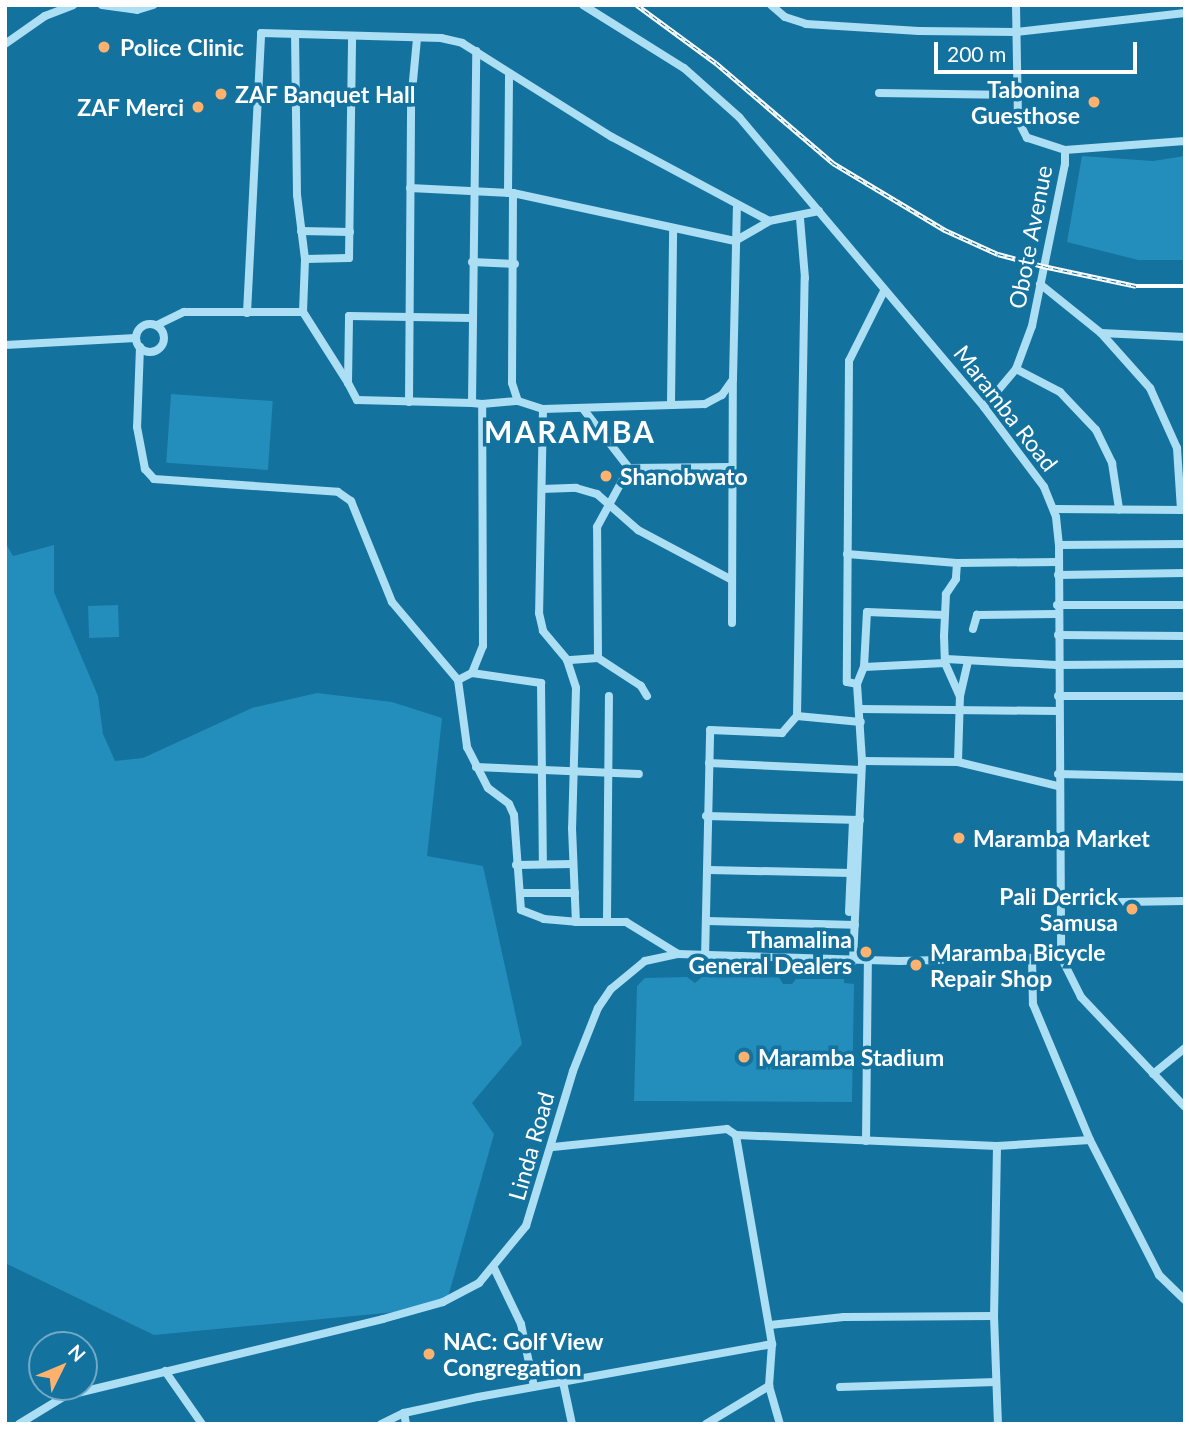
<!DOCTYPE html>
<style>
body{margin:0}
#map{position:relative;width:1190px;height:1429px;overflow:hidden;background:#14729e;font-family:Lato,sans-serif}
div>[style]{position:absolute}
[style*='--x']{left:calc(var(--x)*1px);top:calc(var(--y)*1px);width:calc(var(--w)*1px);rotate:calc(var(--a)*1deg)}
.green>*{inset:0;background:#238dbb;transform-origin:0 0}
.minor>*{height:8px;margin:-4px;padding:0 4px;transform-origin:4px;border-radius:4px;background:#acdef4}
.minor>.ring{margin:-4px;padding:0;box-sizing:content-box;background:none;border:8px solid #acdef4;border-radius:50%}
.rail>*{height:4.5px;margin-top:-2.25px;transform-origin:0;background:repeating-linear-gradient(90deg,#14729e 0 5px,#fff 0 10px);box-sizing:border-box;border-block:2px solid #fff}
.dots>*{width:19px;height:19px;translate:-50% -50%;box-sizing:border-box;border:4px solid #14729e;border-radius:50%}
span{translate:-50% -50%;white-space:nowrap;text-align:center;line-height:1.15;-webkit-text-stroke:7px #14729e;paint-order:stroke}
.poi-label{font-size:23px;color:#fff;font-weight:700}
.left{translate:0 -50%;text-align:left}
.right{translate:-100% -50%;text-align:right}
.street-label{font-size:23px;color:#fff}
.district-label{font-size:30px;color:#fff;font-weight:700;letter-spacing:2px}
.frame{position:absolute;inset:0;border:7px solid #fff;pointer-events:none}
.north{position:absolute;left:28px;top:1331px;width:70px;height:70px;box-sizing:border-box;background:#14729e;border:2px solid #72aac5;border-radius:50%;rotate:47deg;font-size:19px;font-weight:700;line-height:28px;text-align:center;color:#fff}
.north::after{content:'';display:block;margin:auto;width:24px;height:32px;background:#ffb26e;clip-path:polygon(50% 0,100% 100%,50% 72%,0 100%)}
.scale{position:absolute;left:934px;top:42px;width:203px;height:32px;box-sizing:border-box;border:4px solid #fff;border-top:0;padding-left:9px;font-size:21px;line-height:24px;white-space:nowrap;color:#fff;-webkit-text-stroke:5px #14729e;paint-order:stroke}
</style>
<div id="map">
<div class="green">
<i style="clip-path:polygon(1082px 156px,1153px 161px,1185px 156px,1185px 260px,1138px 260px,1067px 242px)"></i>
<i style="left:171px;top:394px;width:102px;height:69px;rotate:4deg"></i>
<i style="clip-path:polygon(5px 542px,13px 556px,54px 545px,54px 592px,98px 696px,103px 734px,115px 761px,143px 758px,252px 708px,317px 693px,392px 702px,442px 718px,427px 856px,483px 866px,522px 1044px,472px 1103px,494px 1134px,448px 1297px,417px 1310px,154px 1335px,5px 1263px)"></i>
<i style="left:118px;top:605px;width:32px;height:30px;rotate:88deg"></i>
<i style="clip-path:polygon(687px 977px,695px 983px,702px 977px,779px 977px,783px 984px,792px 984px,796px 979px,844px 979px,844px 983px,854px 984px,852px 1102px,634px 1101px,637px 986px,645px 978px)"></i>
</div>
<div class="minor">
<i style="--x:102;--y:5;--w:35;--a:8"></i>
<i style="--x:137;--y:10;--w:17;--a:-17"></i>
<i style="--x:583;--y:5;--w:119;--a:32"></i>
<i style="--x:684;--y:68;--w:74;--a:41.7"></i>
<i style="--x:739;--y:117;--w:380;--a:49.8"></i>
<i style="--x:984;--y:407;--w:100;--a:53.1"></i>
<i style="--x:1044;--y:487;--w:32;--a:68"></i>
<i style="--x:1056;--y:517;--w:28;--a:84"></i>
<i style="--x:1059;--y:545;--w:412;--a:89.7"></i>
<i style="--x:1061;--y:957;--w:45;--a:63.4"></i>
<i style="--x:1081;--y:997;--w:151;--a:46.6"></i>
<i style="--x:771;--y:5;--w:18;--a:41"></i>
<i style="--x:785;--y:17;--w:22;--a:18"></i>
<i style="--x:806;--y:24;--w:113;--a:3.5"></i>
<i style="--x:919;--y:31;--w:97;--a:0.6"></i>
<i style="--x:1016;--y:32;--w:170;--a:-6.4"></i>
<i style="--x:5;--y:44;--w:49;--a:-35"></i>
<i style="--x:45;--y:16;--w:30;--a:-21"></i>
<i style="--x:879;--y:93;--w:137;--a:0.8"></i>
<i style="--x:1065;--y:150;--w:120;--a:-4.3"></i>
<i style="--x:410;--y:188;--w:103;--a:2.8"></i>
<i style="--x:513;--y:193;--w:227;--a:12.2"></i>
<i style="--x:735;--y:241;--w:39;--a:-30"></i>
<i style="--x:769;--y:221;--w:51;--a:-11.3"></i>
<i style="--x:508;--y:193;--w:119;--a:-89.5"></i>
<i style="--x:513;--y:193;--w:190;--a:90.3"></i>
<i style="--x:512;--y:383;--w:19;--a:72"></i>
<i style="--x:518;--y:401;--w:26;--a:18"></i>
<i style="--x:543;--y:409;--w:162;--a:-1.8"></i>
<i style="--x:705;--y:404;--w:19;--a:-28"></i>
<i style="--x:722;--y:395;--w:19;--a:-55"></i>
<i style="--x:733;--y:379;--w:171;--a:-88.7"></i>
<i style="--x:301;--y:231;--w:49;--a:1.2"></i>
<i style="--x:305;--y:259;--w:44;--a:-1.3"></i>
<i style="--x:349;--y:258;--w:222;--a:-89.2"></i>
<i style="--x:472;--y:262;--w:43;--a:2.7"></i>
<i style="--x:1040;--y:284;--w:78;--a:38.8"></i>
<i style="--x:1101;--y:333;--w:74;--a:48.3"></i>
<i style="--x:1150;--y:388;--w:66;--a:65.8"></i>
<i style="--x:1177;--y:448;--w:62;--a:86.3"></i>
<i style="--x:884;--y:291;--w:78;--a:116.6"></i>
<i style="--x:849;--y:361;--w:321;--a:90.4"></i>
<i style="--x:847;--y:682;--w:10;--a:11"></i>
<i style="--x:857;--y:684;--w:18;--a:-68"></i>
<i style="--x:864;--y:667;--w:55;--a:-86.9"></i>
<i style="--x:867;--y:612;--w:77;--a:2.2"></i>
<i style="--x:303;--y:312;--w:84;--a:57.6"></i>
<i style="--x:247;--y:313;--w:280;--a:-87.1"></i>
<i style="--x:261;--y:33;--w:180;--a:1.6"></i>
<i style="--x:441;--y:38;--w:22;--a:13"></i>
<i style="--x:462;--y:43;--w:177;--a:32.1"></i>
<i style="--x:612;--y:137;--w:178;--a:28.1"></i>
<i class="ring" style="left:136px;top:324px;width:20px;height:20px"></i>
<i style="--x:157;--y:325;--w:30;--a:-26"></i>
<i style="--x:184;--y:312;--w:119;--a:0"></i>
<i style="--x:303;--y:312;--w:53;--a:-87.8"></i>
<i style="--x:305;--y:259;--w:64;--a:-97.1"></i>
<i style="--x:297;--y:195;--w:161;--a:-90.7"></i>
<i style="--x:1101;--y:333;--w:84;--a:2.7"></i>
<i style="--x:5;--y:345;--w:131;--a:-3.1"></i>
<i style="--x:140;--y:347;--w:80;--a:92.1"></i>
<i style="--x:137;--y:427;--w:43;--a:79.2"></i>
<i style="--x:145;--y:469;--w:13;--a:48"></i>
<i style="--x:154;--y:479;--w:184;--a:4"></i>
<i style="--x:338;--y:492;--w:16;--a:35"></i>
<i style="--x:351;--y:501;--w:109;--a:67.9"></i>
<i style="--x:392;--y:602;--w:102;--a:49.8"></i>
<i style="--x:458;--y:680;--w:68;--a:82.3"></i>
<i style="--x:467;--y:747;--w:46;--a:62.9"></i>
<i style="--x:488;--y:788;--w:26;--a:37"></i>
<i style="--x:509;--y:804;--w:12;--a:66"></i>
<i style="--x:514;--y:815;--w:95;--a:85.8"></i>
<i style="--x:521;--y:910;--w:25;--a:21"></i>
<i style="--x:544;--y:919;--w:32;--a:5"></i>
<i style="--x:1016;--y:369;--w:50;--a:27.6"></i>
<i style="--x:1060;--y:392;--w:52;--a:46.5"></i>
<i style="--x:1096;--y:430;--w:37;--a:64"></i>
<i style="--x:1112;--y:463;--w:47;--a:81.3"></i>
<i style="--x:409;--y:402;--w:300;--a:-89.6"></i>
<i style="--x:411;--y:102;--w:64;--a:-84.6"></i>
<i style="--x:472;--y:403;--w:115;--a:-178.5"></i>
<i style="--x:357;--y:400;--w:19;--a:-118"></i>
<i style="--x:348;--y:383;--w:67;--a:-89.1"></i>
<i style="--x:349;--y:316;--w:123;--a:0.9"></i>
<i style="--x:482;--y:404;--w:36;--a:-5"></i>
<i style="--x:671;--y:404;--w:173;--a:-89.3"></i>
<i style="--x:984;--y:407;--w:50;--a:-49.9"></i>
<i style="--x:1016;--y:369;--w:46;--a:-69.6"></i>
<i style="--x:1032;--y:326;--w:165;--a:-78.5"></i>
<i style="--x:1065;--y:164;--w:14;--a:-90"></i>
<i style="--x:1065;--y:150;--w:40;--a:-162"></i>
<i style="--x:1027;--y:138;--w:20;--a:-117"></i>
<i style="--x:1018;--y:120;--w:115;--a:-91"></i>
<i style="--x:543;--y:409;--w:204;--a:91.1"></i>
<i style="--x:539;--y:613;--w:18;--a:77"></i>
<i style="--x:543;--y:631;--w:38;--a:50"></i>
<i style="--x:584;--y:410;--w:73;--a:52.2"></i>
<i style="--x:542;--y:489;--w:34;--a:-2"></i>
<i style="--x:576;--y:488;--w:22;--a:16"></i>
<i style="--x:597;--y:494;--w:55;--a:41.3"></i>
<i style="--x:638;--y:530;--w:106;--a:28"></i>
<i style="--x:1054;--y:509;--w:130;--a:0.4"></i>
<i style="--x:1059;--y:545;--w:126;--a:-0.5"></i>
<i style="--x:847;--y:554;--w:110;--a:4.7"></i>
<i style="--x:957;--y:563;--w:101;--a:-0.6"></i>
<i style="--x:957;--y:563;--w:16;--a:94"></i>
<i style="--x:956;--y:579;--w:18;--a:124"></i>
<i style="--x:946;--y:594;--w:42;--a:92.7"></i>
<i style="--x:944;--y:636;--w:27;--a:88"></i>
<i style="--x:945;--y:663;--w:36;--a:66"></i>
<i style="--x:1058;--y:575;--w:127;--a:-0.9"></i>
<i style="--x:1057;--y:605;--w:128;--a:0"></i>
<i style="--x:732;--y:623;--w:242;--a:-89.8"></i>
<i style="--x:973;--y:629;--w:15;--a:-74"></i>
<i style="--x:977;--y:615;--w:79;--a:-0.7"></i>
<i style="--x:1058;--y:635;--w:127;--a:0.5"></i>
<i style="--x:598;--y:658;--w:131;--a:-90.4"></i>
<i style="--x:597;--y:527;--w:67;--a:-61.5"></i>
<i style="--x:629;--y:468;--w:101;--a:-0.6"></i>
<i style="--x:946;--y:659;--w:111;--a:3.1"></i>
<i style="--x:1057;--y:665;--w:128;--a:-0.4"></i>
<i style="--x:864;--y:667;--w:81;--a:-2.8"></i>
<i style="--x:472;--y:673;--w:29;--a:-68"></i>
<i style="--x:483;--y:646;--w:242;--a:-90.2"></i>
<i style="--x:482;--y:404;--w:10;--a:-174"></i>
<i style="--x:472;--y:403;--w:352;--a:-89.3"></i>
<i style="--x:458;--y:680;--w:16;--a:-27"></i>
<i style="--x:472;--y:673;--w:70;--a:8.2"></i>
<i style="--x:541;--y:683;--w:181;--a:89.4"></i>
<i style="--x:647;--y:696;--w:12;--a:-121"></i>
<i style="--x:641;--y:686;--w:51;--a:-146.9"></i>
<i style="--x:598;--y:658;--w:31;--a:176"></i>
<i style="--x:567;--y:660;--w:29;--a:72"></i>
<i style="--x:576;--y:688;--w:140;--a:91.6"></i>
<i style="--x:572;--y:828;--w:94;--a:87.6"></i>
<i style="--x:576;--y:922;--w:50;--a:0"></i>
<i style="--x:626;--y:922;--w:61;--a:31.6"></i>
<i style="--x:1058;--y:696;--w:127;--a:0"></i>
<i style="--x:861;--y:709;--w:197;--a:0.6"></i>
<i style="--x:797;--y:716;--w:64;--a:5.4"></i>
<i style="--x:862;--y:761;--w:96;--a:0.6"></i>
<i style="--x:958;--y:762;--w:103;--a:13.5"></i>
<i style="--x:958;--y:762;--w:66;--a:-88.3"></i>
<i style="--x:960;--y:696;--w:36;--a:-77"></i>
<i style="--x:709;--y:763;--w:152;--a:2.6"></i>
<i style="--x:476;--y:767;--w:163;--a:2.5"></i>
<i style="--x:1058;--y:774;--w:127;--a:1.4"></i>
<i style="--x:706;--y:816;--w:154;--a:1.5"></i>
<i style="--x:516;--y:865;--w:57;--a:-1"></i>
<i style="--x:709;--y:870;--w:142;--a:1.2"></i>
<i style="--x:520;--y:893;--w:55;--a:0"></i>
<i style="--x:1060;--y:903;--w:125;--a:-0.9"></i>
<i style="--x:849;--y:912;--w:92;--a:-87.5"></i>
<i style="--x:607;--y:920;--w:224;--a:-89.5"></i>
<i style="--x:707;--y:921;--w:148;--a:1.5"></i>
<i style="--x:705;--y:958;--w:228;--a:-88.7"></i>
<i style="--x:710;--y:730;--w:72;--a:2.4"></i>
<i style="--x:782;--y:733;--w:23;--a:-49"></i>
<i style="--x:797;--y:716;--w:438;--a:-89"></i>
<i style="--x:805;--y:278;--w:60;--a:-94.8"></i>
<i style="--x:1032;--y:958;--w:46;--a:88.8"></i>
<i style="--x:1033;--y:1004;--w:147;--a:67.3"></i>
<i style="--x:1090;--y:1140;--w:152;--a:62.9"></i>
<i style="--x:1159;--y:1275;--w:36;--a:44"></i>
<i style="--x:853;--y:961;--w:200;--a:-87.4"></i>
<i style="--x:862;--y:761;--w:77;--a:-93.7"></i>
<i style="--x:1153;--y:1074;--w:41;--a:-39.1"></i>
<i style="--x:866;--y:1141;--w:180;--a:-89.4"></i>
<i style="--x:997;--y:1146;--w:170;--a:91"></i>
<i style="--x:994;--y:1316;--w:108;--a:87.9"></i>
<i style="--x:553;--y:1147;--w:175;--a:-5.9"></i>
<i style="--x:727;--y:1129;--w:11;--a:34"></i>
<i style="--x:736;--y:1135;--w:261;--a:2.4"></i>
<i style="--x:997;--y:1146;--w:93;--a:-3.7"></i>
<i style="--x:494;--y:1268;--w:62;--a:64.3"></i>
<i style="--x:521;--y:1324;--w:64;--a:78.3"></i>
<i style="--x:770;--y:1325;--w:74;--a:-6.2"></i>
<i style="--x:844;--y:1317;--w:150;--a:-0.4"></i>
<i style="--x:772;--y:1344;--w:42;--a:94.1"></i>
<i style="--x:769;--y:1386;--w:40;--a:74"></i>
<i style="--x:165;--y:1371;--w:65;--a:55.1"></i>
<i style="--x:563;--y:1382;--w:43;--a:77.9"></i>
<i style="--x:840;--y:1387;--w:156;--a:-1.8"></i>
<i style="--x:19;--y:1424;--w:54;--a:-31.3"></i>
<i style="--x:65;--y:1396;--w:327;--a:-13.6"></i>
<i style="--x:383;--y:1319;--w:62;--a:-15.8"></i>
<i style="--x:443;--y:1302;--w:41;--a:-27.8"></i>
<i style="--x:479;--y:1283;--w:74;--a:-50.5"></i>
<i style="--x:526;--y:1226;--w:162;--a:-73.1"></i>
<i style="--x:573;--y:1071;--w:68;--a:-68.4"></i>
<i style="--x:598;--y:1008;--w:23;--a:-56"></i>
<i style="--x:611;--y:989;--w:44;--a:-39.5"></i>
<i style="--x:645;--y:961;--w:34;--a:-12"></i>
<i style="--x:678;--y:954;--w:222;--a:1.8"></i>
<i style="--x:900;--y:961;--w:161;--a:-1.4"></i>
<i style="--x:381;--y:1424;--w:25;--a:-26"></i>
<i style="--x:406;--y:1424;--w:11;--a:-100"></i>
<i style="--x:404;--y:1413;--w:76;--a:-12.2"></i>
<i style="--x:478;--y:1397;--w:299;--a:-10.2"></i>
<i style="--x:772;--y:1344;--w:212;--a:-99.8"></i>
<i style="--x:706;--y:1424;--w:74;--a:-31.1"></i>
</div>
<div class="rail">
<i style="--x:637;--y:5;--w:98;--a:36.3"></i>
<i style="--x:716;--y:63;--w:154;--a:40.5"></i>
<i style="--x:833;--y:163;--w:131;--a:30.9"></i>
<i style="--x:945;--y:230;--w:58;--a:24.4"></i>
<i style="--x:998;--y:254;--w:47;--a:14.9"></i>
<i style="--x:1043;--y:266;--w:95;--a:12.1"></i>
<i style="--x:1136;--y:286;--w:49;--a:0"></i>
</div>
<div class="dots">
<i style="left:104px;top:47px;background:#ffb26e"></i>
<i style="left:221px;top:94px;background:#ffb26e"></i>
<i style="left:1094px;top:102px;background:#ffb26e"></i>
<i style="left:198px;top:107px;background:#ffb26e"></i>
<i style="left:606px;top:476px;background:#ffb26e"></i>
<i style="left:959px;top:838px;background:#ffb26e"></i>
<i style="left:1132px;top:909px;background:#ffb26e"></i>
<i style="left:866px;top:952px;background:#ffb26e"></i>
<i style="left:916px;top:965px;background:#ffb26e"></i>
<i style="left:744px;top:1057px;background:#ffb26e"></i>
<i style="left:429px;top:1354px;background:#ffb26e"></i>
</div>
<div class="poi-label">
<span class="left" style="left:120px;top:47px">Police Clinic</span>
<span class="right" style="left:1080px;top:102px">Tabonina<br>Guesthose</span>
<span class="left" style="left:235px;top:94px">ZAF Banquet Hall</span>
<span class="right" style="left:184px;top:107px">ZAF Merci</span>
<span class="left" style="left:620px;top:476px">Shanobwato</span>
<span class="left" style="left:973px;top:838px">Maramba Market</span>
<span class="right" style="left:1118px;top:909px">Pali Derrick<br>Samusa</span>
<span class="right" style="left:852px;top:952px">Thamalina<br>General Dealers</span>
<span class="left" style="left:930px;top:965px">Maramba Bicycle<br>Repair Shop</span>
<span class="left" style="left:758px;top:1057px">Maramba Stadium</span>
<span class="left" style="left:443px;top:1354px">NAC: Golf View<br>Congregation</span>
</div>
<div class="street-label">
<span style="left:1030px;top:237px;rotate:-79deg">Obote Avenue</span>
<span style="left:1006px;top:408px;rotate:52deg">Maramba Road</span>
<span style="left:531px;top:1146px;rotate:-74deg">Linda Road</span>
</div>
<div class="district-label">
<span style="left:570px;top:431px">MARAMBA</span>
</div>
<div class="frame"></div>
<div class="north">N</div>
<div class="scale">200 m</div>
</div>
